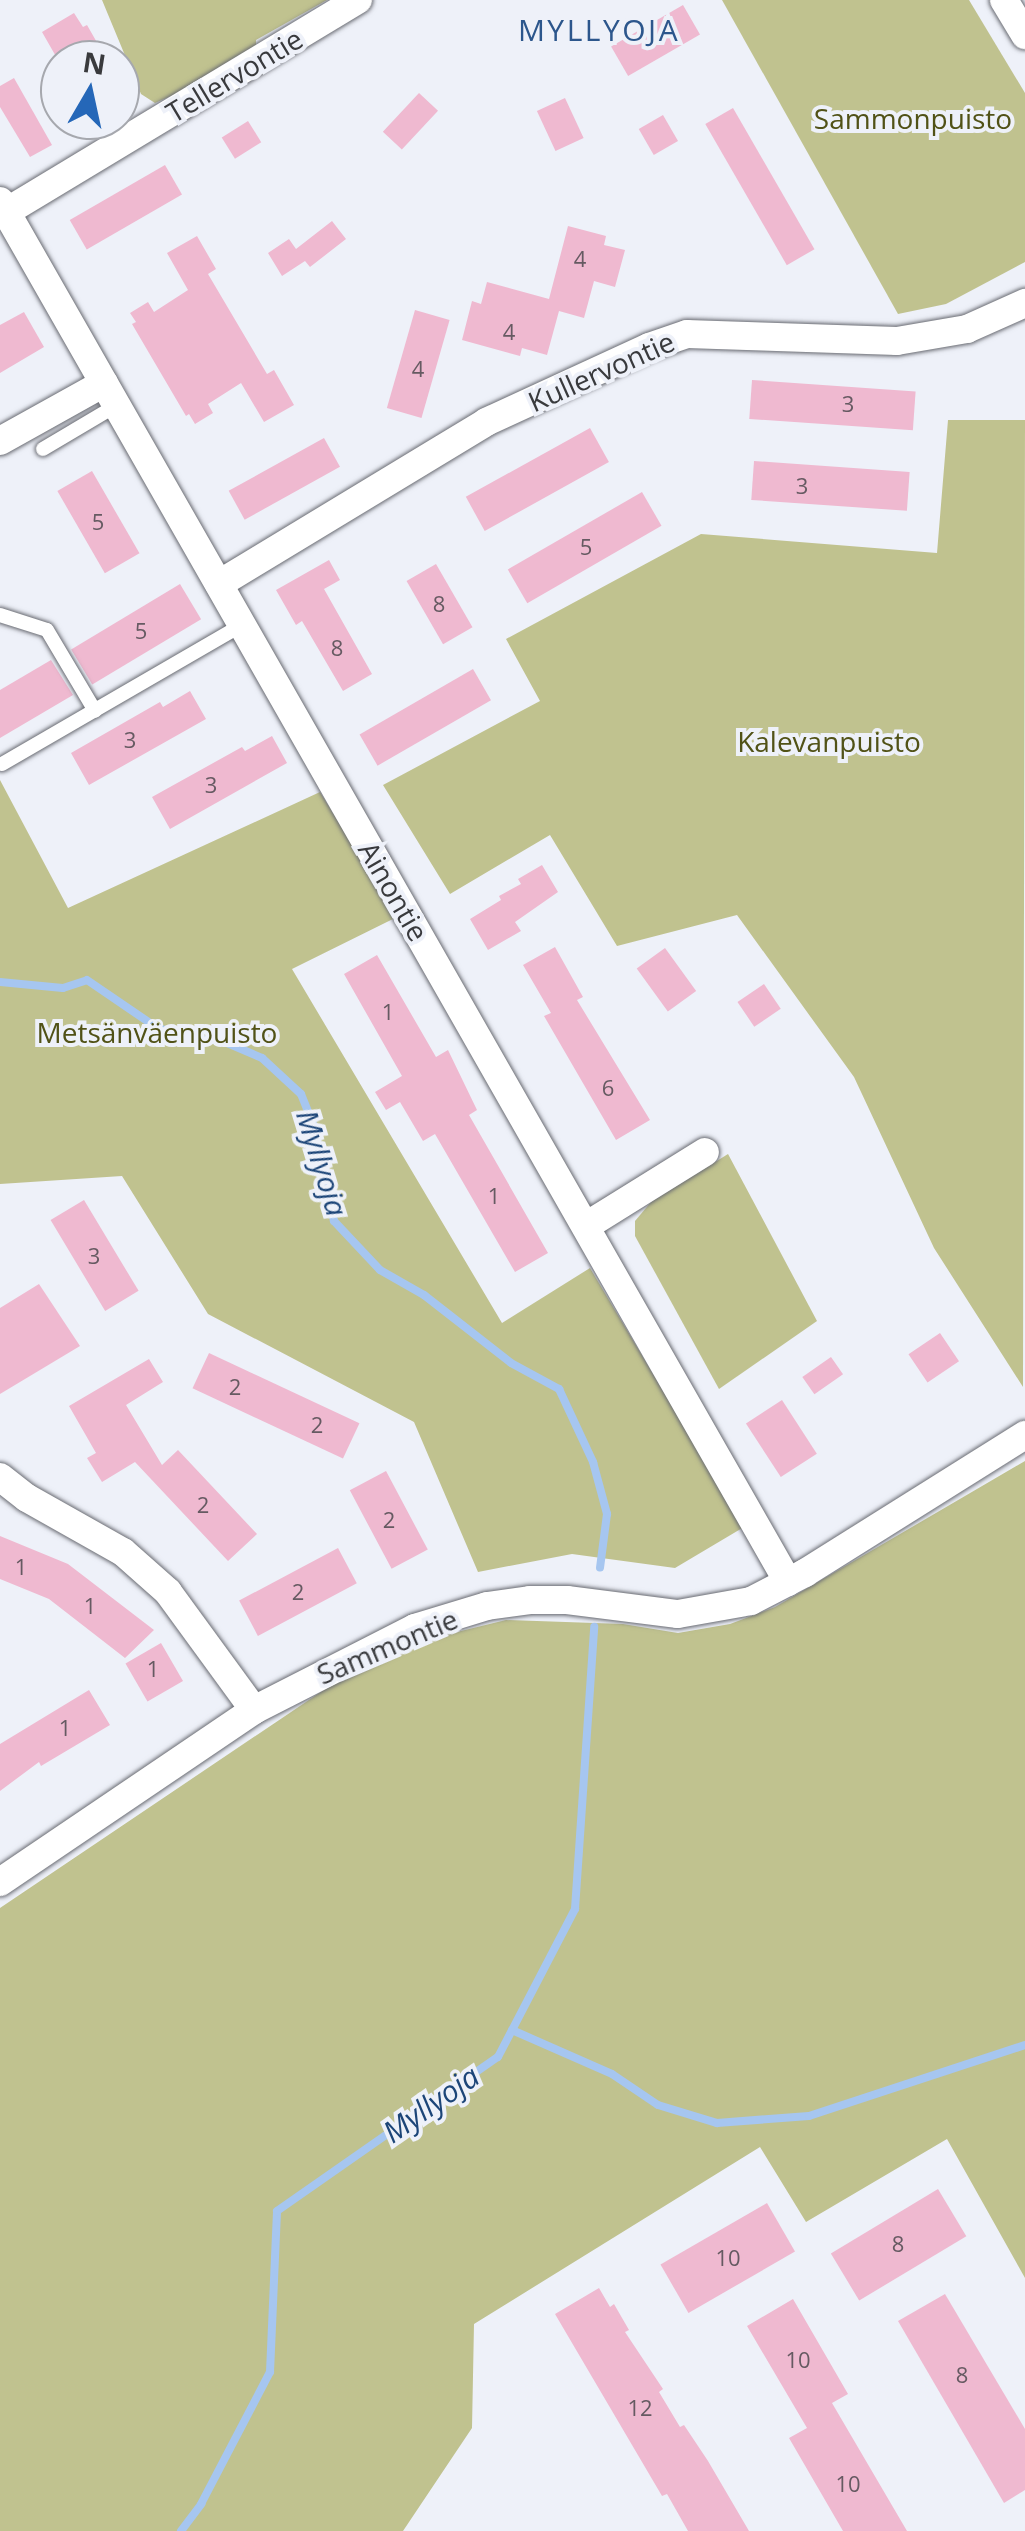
<!DOCTYPE html>
<meta charset="utf-8">
<style>
body{margin:0}
#map{position:relative;width:1025px;height:2531px;overflow:hidden;background:#eef1f9;font-family:"Open Sans",sans-serif}
div>[style]{position:absolute}
[style*='--x']{left:calc(var(--x)*1px);top:calc(var(--y)*1px);width:calc(var(--w)*1px);rotate:calc(var(--a)*1deg)}
.green>*{inset:0;background:#c0c28f}
.stream>*{height:8px;margin:-4px;padding:0 4px;transform-origin:4px;border-radius:4px;background:#a6c6f0}
.building>*{inset:0;background:#efb9d0;transform-origin:0 0}
.roads{filter:drop-shadow(0 0 2px #696b72) drop-shadow(0 0 2px #696b72)}
.service>*{height:14px;margin:-7px;padding:0 7px;transform-origin:7px;border-radius:7px;background:#fff}
.minor>*{height:28px;margin:-14px;padding:0 14px;transform-origin:14px;border-radius:14px;background:#fff}
span{translate:-50% -50%;white-space:nowrap;text-align:center;line-height:1.15;-webkit-text-stroke:8px #eef1f9;paint-order:stroke}
.number-label{font-size:22px;color:#665a62}
.number-label span{-webkit-text-stroke-width:0}
.street-label{font-size:28px;color:#393a3d}
.park-label{font-size:28px;color:#515217}
.neighbourhood-label{font-size:30px;color:#2c568c;letter-spacing:2.5px}
.water-label{font-size:30px;color:#1c4578;font-style:italic}
.north{position:absolute;left:40px;top:40px;width:100px;height:100px;box-sizing:border-box;background:#eef1f9;border:2px solid #a6a8ae;border-radius:50%;rotate:9deg;font-size:28px;font-weight:700;line-height:40px;text-align:center;color:#393a3d}
.north::after{content:'';display:block;margin:auto;width:35px;height:45px;background:#2567b8;clip-path:polygon(50% 0,100% 100%,50% 72%,0 100%)}
</style>
<div id="map">
<div class="green">
<i style="clip-path:polygon(102px 0,327px 0,256px 40px,256px 46px,194px 86px,155px 103px,141px 94px)"></i>
<i style="clip-path:polygon(722px 0,969px 0,1025px 93px,1025px 262px,946px 304px,898px 314px)"></i>
<i style="clip-path:polygon(948px 420px,1025px 420px,1023px 1387px,934px 1248px,854px 1077px,737px 915px,617px 946px,550px 835px,450px 894px,383px 785px,540px 701px,506px 639px,701px 534px,937px 553px)"></i>
<i style="clip-path:polygon(0 780px,68px 908px,320px 792px,397px 917px,292px 969px,502px 1323px,590px 1268px,744px 1527px,675px 1568px,572px 1554px,478px 1572px,414px 1422px,208px 1314px,122px 1176px,0 1184px)"></i>
<i style="clip-path:polygon(728px 1154px,817px 1321px,719px 1389px,635px 1236px,635px 1221px,651px 1202px)"></i>
<i style="clip-path:polygon(1025px 1461px,1025px 2278px,947px 2139px,806px 2222px,760px 2147px,474px 2324px,472px 2428px,403px 2531px,0 2531px,0 1908px,340px 1679px,420px 1641px,506px 1620px,623px 1624px,678px 1633px,730px 1624px,775px 1607px)"></i>
</div>
<div class="stream">
<i style="--x:0;--y:982;--w:63;--a:5.4"></i>
<i style="--x:63;--y:988;--w:25;--a:-18"></i>
<i style="--x:87;--y:980;--w:83;--a:34.3"></i>
<i style="--x:156;--y:1027;--w:39;--a:19"></i>
<i style="--x:193;--y:1040;--w:27;--a:0"></i>
<i style="--x:220;--y:1040;--w:46;--a:23.2"></i>
<i style="--x:262;--y:1058;--w:53;--a:42.7"></i>
<i style="--x:301;--y:1094;--w:35;--a:68"></i>
<i style="--x:314;--y:1127;--w:96;--a:78"></i>
<i style="--x:334;--y:1221;--w:67;--a:46.8"></i>
<i style="--x:380;--y:1270;--w:51;--a:29.6"></i>
<i style="--x:424;--y:1295;--w:110;--a:38"></i>
<i style="--x:511;--y:1363;--w:55;--a:28.4"></i>
<i style="--x:559;--y:1389;--w:81;--a:65"></i>
<i style="--x:593;--y:1462;--w:54;--a:74.9"></i>
<i style="--x:607;--y:1514;--w:54;--a:97.4"></i>
<i style="--x:512;--y:2030;--w:109;--a:23.7"></i>
<i style="--x:612;--y:2074;--w:55;--a:34"></i>
<i style="--x:658;--y:2105;--w:62;--a:17"></i>
<i style="--x:717;--y:2123;--w:92;--a:-4.4"></i>
<i style="--x:809;--y:2116;--w:227;--a:-18.2"></i>
<i style="--x:181;--y:2531;--w:34;--a:-53"></i>
<i style="--x:201;--y:2504;--w:149;--a:-62.4"></i>
<i style="--x:270;--y:2372;--w:161;--a:-87.5"></i>
<i style="--x:277;--y:2211;--w:269;--a:-34.9"></i>
<i style="--x:498;--y:2057;--w:167;--a:-62.5"></i>
<i style="--x:575;--y:1909;--w:283;--a:-86.1"></i>
</div>
<div class="building">
<i style="left:683px;top:5px;width:34px;height:83px;rotate:60deg"></i>
<i style="clip-path:polygon(74px 13px,83px 27px,87px 25px,107px 60px,58px 60px,42px 32px)"></i>
<i style="clip-path:polygon(14px 78px,52px 145px,30px 157px,0 107px,0 86px)"></i>
<i style="left:419px;top:93px;width:26px;height:53px;rotate:43deg"></i>
<i style="left:565px;top:98px;width:44px;height:31px;rotate:65deg"></i>
<i style="left:733px;top:108px;width:163px;height:32px;rotate:60deg"></i>
<i style="left:663px;top:115px;width:30px;height:28px;rotate:60deg"></i>
<i style="left:248px;top:121px;width:25px;height:31px;rotate:58deg"></i>
<i style="left:165px;top:165px;width:34px;height:110px;rotate:60deg"></i>
<i style="clip-path:polygon(332px 221px,346px 239px,310px 267px,305px 261px,282px 276px,268px 253px,289px 239px,296px 249px)"></i>
<i style="clip-path:polygon(568px 226px,606px 236px,604px 245px,625px 250px,615px 287px,594px 281px,584px 318px,559px 311px,547px 355px,522px 348px,520px 356px,462px 340px,472px 301px,481px 304px,487px 282px,549px 299px)"></i>
<i style="clip-path:polygon(197px 236px,216px 269px,208px 274px,267px 374px,274px 370px,294px 405px,264px 422px,241px 383px,208px 404px,213px 413px,195px 424px,189px 414px,186px 416px,132px 324px,136px 322px,130px 313px,148px 302px,154px 312px,188px 290px,167px 253px)"></i>
<i style="left:415px;top:310px;width:36px;height:102px;rotate:16deg"></i>
<i style="clip-path:polygon(24px 312px,44px 347px,0 373px,0 325px)"></i>
<i style="left:752px;top:380px;width:164px;height:39px;rotate:4deg"></i>
<i style="left:590px;top:428px;width:39px;height:142px;rotate:61deg"></i>
<i style="left:324px;top:438px;width:33px;height:109px;rotate:61deg"></i>
<i style="left:754px;top:461px;width:156px;height:39px;rotate:4deg"></i>
<i style="left:92px;top:471px;width:95px;height:40px;rotate:60deg"></i>
<i style="left:642px;top:492px;width:39px;height:155px;rotate:60deg"></i>
<i style="clip-path:polygon(329px 560px,340px 580px,324px 589px,372px 674px,343px 691px,302px 621px,296px 625px,276px 590px)"></i>
<i style="left:436px;top:564px;width:73px;height:34px;rotate:60deg"></i>
<i style="left:180px;top:584px;width:41px;height:127px;rotate:59deg"></i>
<i style="clip-path:polygon(51px 660px,73px 695px,0 738px,0 690px)"></i>
<i style="left:473px;top:669px;width:36px;height:131px;rotate:60deg"></i>
<i style="clip-path:polygon(190px 691px,206px 719px,89px 785px,71px 753px,160px 702px,163px 707px)"></i>
<i style="clip-path:polygon(272px 736px,287px 763px,170px 829px,152px 797px,242px 747px,245px 751px)"></i>
<i style="clip-path:polygon(542px 865px,558px 892px,515px 922px,521px 931px,488px 950px,470px 919px,501px 900px,499px 896px,521px 884px,518px 879px)"></i>
<i style="clip-path:polygon(555px 947px,583px 997px,577px 1000px,650px 1120px,616px 1140px,544px 1016px,551px 1013px,523px 965px)"></i>
<i style="left:665px;top:948px;width:53px;height:35px;rotate:54deg"></i>
<i style="clip-path:polygon(377px 955px,436px 1057px,448px 1050px,477px 1110px,469px 1115px,548px 1253px,515px 1272px,435px 1134px,423px 1141px,400px 1102px,386px 1110px,375px 1092px,402px 1076px,344px 974px)"></i>
<i style="left:764px;top:984px;width:30px;height:32px;rotate:56deg"></i>
<i style="left:84px;top:1200px;width:106px;height:39px;rotate:59deg"></i>
<i style="clip-path:polygon(39px 1284px,80px 1346px,0 1394px,0 1308px)"></i>
<i style="left:940px;top:1333px;width:34px;height:38px;rotate:56deg"></i>
<i style="left:209px;top:1353px;width:166px;height:39px;rotate:25deg"></i>
<i style="left:831px;top:1357px;width:21px;height:35px;rotate:55deg"></i>
<i style="clip-path:polygon(149px 1359px,163px 1382px,126px 1405px,162px 1465px,178px 1450px,257px 1534px,228px 1561px,135px 1462px,102px 1482px,87px 1458px,96px 1453px,69px 1406px)"></i>
<i style="left:782px;top:1400px;width:64px;height:43px;rotate:57deg"></i>
<i style="left:386px;top:1471px;width:89px;height:41px;rotate:62deg"></i>
<i style="clip-path:polygon(0 1536px,68px 1564px,154px 1630px,125px 1658px,49px 1599px,0 1579px)"></i>
<i style="left:338px;top:1548px;width:40px;height:112px;rotate:62deg"></i>
<i style="left:161px;top:1643px;width:44px;height:41px;rotate:60deg"></i>
<i style="clip-path:polygon(89px 1690px,110px 1725px,41px 1766px,39px 1762px,0 1791px,0 1744px)"></i>
<i style="left:938px;top:2189px;width:55px;height:125px;rotate:59deg"></i>
<i style="left:767px;top:2203px;width:56px;height:123px;rotate:60deg"></i>
<i style="clip-path:polygon(599px 2288px,610px 2307px,614px 2304px,629px 2330px,625px 2332px,663px 2389px,659px 2392px,680px 2427px,684px 2425px,708px 2461px,749px 2531px,688px 2531px,667px 2494px,662px 2496px,555px 2314px)"></i>
<i style="clip-path:polygon(945px 2294px,1025px 2429px,1025px 2490px,1004px 2503px,898px 2321px)"></i>
<i style="clip-path:polygon(793px 2299px,848px 2394px,832px 2403px,907px 2531px,843px 2531px,789px 2438px,807px 2428px,747px 2326px)"></i>
</div>
<div class="roads">
<div class="service">
<i style="--x:43;--y:449;--w:86;--a:-30.7"></i>
<i style="--x:0;--y:615;--w:49;--a:17.7"></i>
<i style="--x:47;--y:630;--w:94;--a:59.3"></i>
<i style="--x:2;--y:764;--w:277;--a:-30.1"></i>
</div>
<div class="minor">
<i style="--x:1004;--y:0;--w:41;--a:59"></i>
<i style="--x:0;--y:201;--w:1590;--a:60.29"></i>
<i style="--x:6;--y:212;--w:411;--a:-31.1"></i>
<i style="--x:0;--y:441;--w:119;--a:-29.1"></i>
<i style="--x:219;--y:584;--w:312;--a:-31.2"></i>
<i style="--x:486;--y:422;--w:179;--a:-24.7"></i>
<i style="--x:649;--y:347;--w:40;--a:-18.9"></i>
<i style="--x:687;--y:334;--w:210;--a:1.9"></i>
<i style="--x:897;--y:341;--w:71;--a:-9.7"></i>
<i style="--x:967;--y:329;--w:64;--a:-24.1"></i>
<i style="--x:586;--y:1226;--w:140;--a:-31.9"></i>
<i style="--x:0;--y:1477;--w:34;--a:38"></i>
<i style="--x:27;--y:1498;--w:110;--a:29.4"></i>
<i style="--x:123;--y:1552;--w:60;--a:41.6"></i>
<i style="--x:168;--y:1592;--w:146;--a:53.9"></i>
<i style="--x:0;--y:1882;--w:307;--a:-34.1"></i>
<i style="--x:254;--y:1710;--w:181;--a:-27"></i>
<i style="--x:415;--y:1628;--w:75;--a:-17"></i>
<i style="--x:487;--y:1606;--w:43;--a:-7.9"></i>
<i style="--x:530;--y:1600;--w:37;--a:0"></i>
<i style="--x:567;--y:1600;--w:112;--a:7.2"></i>
<i style="--x:678;--y:1614;--w:74;--a:-10.1"></i>
<i style="--x:751;--y:1601;--w:61;--a:-27.4"></i>
<i style="--x:805;--y:1573;--w:260;--a:-32.1"></i>
</div>
</div>
<div class="number-label">
<span style="left:580px;top:259px">4</span>
<span style="left:509px;top:332px">4</span>
<span style="left:418px;top:369px">4</span>
<span style="left:848px;top:404px">3</span>
<span style="left:802px;top:486px">3</span>
<span style="left:98px;top:522px">5</span>
<span style="left:586px;top:547px">5</span>
<span style="left:439px;top:604px">8</span>
<span style="left:141px;top:631px">5</span>
<span style="left:337px;top:648px">8</span>
<span style="left:130px;top:740px">3</span>
<span style="left:211px;top:785px">3</span>
<span style="left:388px;top:1012px">1</span>
<span style="left:608px;top:1088px">6</span>
<span style="left:494px;top:1196px">1</span>
<span style="left:94px;top:1256px">3</span>
<span style="left:235px;top:1387px">2</span>
<span style="left:317px;top:1425px">2</span>
<span style="left:203px;top:1505px">2</span>
<span style="left:389px;top:1520px">2</span>
<span style="left:21px;top:1567px">1</span>
<span style="left:298px;top:1592px">2</span>
<span style="left:90px;top:1606px">1</span>
<span style="left:153px;top:1669px">1</span>
<span style="left:65px;top:1728px">1</span>
<span style="left:898px;top:2244px">8</span>
<span style="left:728px;top:2258px">10</span>
<span style="left:798px;top:2360px">10</span>
<span style="left:962px;top:2375px">8</span>
<span style="left:640px;top:2408px">12</span>
<span style="left:848px;top:2484px">10</span>
</div>
<div class="street-label">
<span style="left:234px;top:75px;rotate:-31deg">Tellervontie</span>
<span style="left:601px;top:371px;rotate:-24deg">Kullervontie</span>
<span style="left:394px;top:891px;rotate:60deg">Ainontie</span>
<span style="left:387px;top:1646px;rotate:-23deg">Sammontie</span>
</div>
<div class="park-label">
<span style="left:913px;top:118px">Sammonpuisto</span>
<span style="left:829px;top:741px">Kalevanpuisto</span>
<span style="left:157px;top:1032px">Metsänväenpuisto</span>
</div>
<div class="neighbourhood-label">
<span style="left:599px;top:30px">MYLLYOJA</span>
</div>
<div class="water-label">
<span style="left:322px;top:1163px;rotate:73deg">Myllyoja</span>
<span style="left:431px;top:2104px;rotate:-35deg">Myllyoja</span>
</div>
<div class="north">N</div>
</div>
